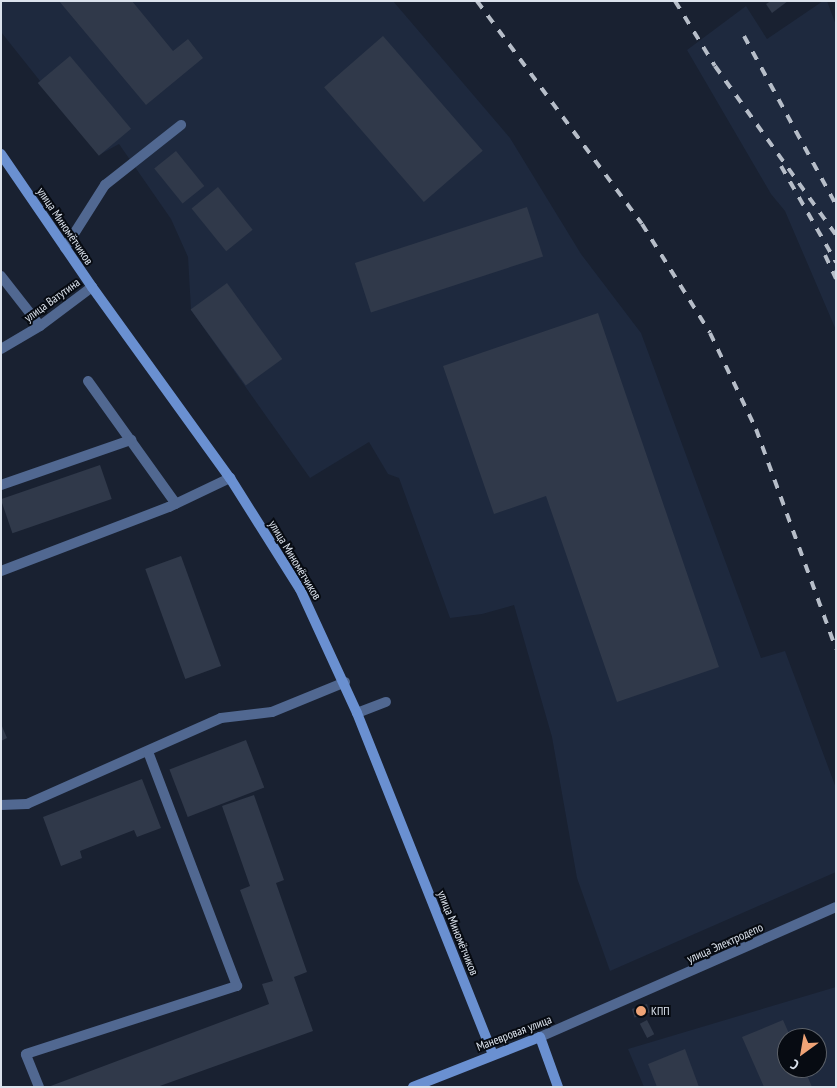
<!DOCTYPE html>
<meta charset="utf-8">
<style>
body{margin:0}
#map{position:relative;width:837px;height:1088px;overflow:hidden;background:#192131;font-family:"PT Sans Narrow",sans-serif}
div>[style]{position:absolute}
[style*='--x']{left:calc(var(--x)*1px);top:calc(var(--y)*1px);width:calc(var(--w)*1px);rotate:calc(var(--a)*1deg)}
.built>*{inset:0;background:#1e293e}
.building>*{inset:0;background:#30394a;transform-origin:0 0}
.lane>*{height:10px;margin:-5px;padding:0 5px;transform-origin:5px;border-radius:5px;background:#516891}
.street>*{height:10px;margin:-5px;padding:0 5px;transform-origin:5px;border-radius:5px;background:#516891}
.secondary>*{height:10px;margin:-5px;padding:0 5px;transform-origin:5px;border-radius:5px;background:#6a90d1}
.rail>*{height:4px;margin-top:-2px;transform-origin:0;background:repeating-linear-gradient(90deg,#b6bdc8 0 9px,transparent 0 18px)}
.dots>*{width:14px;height:14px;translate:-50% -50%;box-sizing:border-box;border:2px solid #070b12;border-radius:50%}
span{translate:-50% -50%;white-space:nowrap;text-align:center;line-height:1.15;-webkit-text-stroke:4px #070b12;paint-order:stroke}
.street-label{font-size:12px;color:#dbe2ec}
.poi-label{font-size:12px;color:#dbe2ec}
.left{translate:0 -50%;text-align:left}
.frame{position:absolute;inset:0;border:2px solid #dbe2ec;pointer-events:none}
.north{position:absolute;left:777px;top:1028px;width:50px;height:50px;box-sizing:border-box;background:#070b12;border:1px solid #5c6169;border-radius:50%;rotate:212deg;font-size:14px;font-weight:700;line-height:20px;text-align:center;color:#dbe2ec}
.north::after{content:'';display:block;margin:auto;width:18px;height:22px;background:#efa376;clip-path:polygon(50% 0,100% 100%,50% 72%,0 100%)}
</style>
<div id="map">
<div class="built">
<i style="clip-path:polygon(1px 1px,393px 1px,510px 138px,581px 254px,641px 333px,761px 658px,785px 651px,836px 788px,836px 872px,610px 971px,577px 878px,552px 737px,514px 605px,482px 614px,450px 618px,399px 478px,388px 474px,369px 442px,310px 478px,191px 310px,188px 257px,171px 219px,119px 144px,99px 155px,1px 32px)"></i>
<i style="clip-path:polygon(823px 1px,827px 1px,836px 25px,836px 330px,785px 211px,771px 194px,687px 50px,746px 6px,767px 39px)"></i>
<i style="clip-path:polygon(evenodd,836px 987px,836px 1087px,644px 1087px,628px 1049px,836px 987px,787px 1038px,817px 1038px,817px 1068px,787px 1068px,787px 1038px)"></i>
</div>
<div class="building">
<i style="clip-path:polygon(59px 1px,132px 1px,173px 51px,188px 39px,203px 58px,146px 105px)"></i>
<i style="clip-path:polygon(771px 1px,788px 1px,772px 13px,766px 4px)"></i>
<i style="left:383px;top:36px;width:152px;height:78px;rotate:49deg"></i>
<i style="left:70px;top:56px;width:95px;height:42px;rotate:50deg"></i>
<i style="left:176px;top:151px;width:45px;height:28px;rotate:51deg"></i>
<i style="left:218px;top:187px;width:55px;height:34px;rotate:51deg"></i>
<i style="left:527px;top:207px;width:52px;height:181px;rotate:72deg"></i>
<i style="left:227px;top:283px;width:94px;height:45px;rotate:54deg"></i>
<i style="clip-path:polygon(598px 313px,719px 667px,617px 702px,546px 496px,494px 514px,443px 366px)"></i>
<i style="left:100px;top:465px;width:36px;height:105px;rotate:71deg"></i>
<i style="left:181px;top:556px;width:117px;height:38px;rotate:70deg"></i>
<i style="clip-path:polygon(1px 724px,7px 738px,1px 741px)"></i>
<i style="left:246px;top:740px;width:51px;height:82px;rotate:69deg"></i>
<i style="clip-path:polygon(142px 779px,161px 828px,137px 837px,134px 830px,80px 851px,82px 858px,61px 866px,43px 817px)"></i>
<i style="clip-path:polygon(254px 795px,284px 880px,276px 883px,307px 972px,294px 977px,313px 1031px,157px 1087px,48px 1087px,269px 1004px,262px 984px,273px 981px,240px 890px,250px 886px,222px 806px)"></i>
<i style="left:647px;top:1004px;width:9px;height:16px;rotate:72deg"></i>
<i style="left:647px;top:1020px;width:16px;height:8px;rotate:63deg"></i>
<i style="clip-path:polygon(783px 1020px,791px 1038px,787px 1038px,787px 1068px,804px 1068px,812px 1087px,764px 1087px,742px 1037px)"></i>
<i style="clip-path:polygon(685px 1049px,699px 1087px,657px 1087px,648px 1064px)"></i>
</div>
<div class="lane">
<i style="--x:65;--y:248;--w:75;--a:-57.6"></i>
<i style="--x:105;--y:185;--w:97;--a:-38.3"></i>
<i style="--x:1;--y:276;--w:63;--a:52"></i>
<i style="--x:1;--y:349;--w:45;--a:-30.5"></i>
<i style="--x:40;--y:326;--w:65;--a:-36.9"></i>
<i style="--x:88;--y:381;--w:151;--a:54.4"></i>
<i style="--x:1;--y:485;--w:138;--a:-19.1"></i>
<i style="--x:1;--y:571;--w:180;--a:-20.9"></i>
<i style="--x:169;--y:507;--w:68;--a:-25.4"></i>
<i style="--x:357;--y:713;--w:31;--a:-21"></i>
<i style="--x:1;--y:805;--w:26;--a:-2"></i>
<i style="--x:27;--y:804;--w:212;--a:-23.9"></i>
<i style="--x:221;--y:718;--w:51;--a:-6.7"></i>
<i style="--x:272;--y:712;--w:79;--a:-22.3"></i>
<i style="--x:39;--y:1087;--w:35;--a:-112"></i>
<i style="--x:26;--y:1054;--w:222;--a:-17.9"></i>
<i style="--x:237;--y:986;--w:250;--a:-110.8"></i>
</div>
<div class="street">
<i style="--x:540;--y:1037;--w:323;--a:-23.7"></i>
</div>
<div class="secondary">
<i style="--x:1;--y:154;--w:161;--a:55.6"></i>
<i style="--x:92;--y:287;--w:236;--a:54.2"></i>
<i style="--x:230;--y:478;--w:131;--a:57.8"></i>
<i style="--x:300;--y:589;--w:136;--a:65.3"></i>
<i style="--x:357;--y:713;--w:367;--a:68.3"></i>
<i style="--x:413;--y:1087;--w:136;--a:-21.5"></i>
<i style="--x:540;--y:1037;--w:53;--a:70.2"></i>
</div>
<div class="rail">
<i style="--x:477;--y:1;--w:277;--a:53.5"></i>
<i style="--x:642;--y:224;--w:128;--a:58"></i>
<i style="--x:710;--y:333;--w:106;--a:64.4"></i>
<i style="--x:756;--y:429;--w:234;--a:70"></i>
<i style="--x:675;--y:1;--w:76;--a:58.4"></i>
<i style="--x:715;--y:66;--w:208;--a:54.4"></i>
<i style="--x:744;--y:36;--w:192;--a:61.4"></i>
<i style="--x:781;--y:166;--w:111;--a:60.2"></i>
<i style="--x:825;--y:255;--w:26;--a:65"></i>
</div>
<div class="dots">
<i style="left:641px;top:1011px;background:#efa376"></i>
</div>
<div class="street-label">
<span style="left:65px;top:226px;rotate:56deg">улица Миномётчиков</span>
<span style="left:52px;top:300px;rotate:-36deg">улица Ватутина</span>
<span style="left:295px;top:560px;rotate:59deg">улица Миномётчиков</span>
<span style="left:458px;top:933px;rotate:68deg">улица Миномётчиков</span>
<span style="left:725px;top:943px;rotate:-24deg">улица Электродепо</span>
<span style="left:514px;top:1033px;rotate:-21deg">Маневровая улица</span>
</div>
<div class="poi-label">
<span class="left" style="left:651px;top:1011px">КПП</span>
</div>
<div class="frame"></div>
<div class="north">С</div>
</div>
